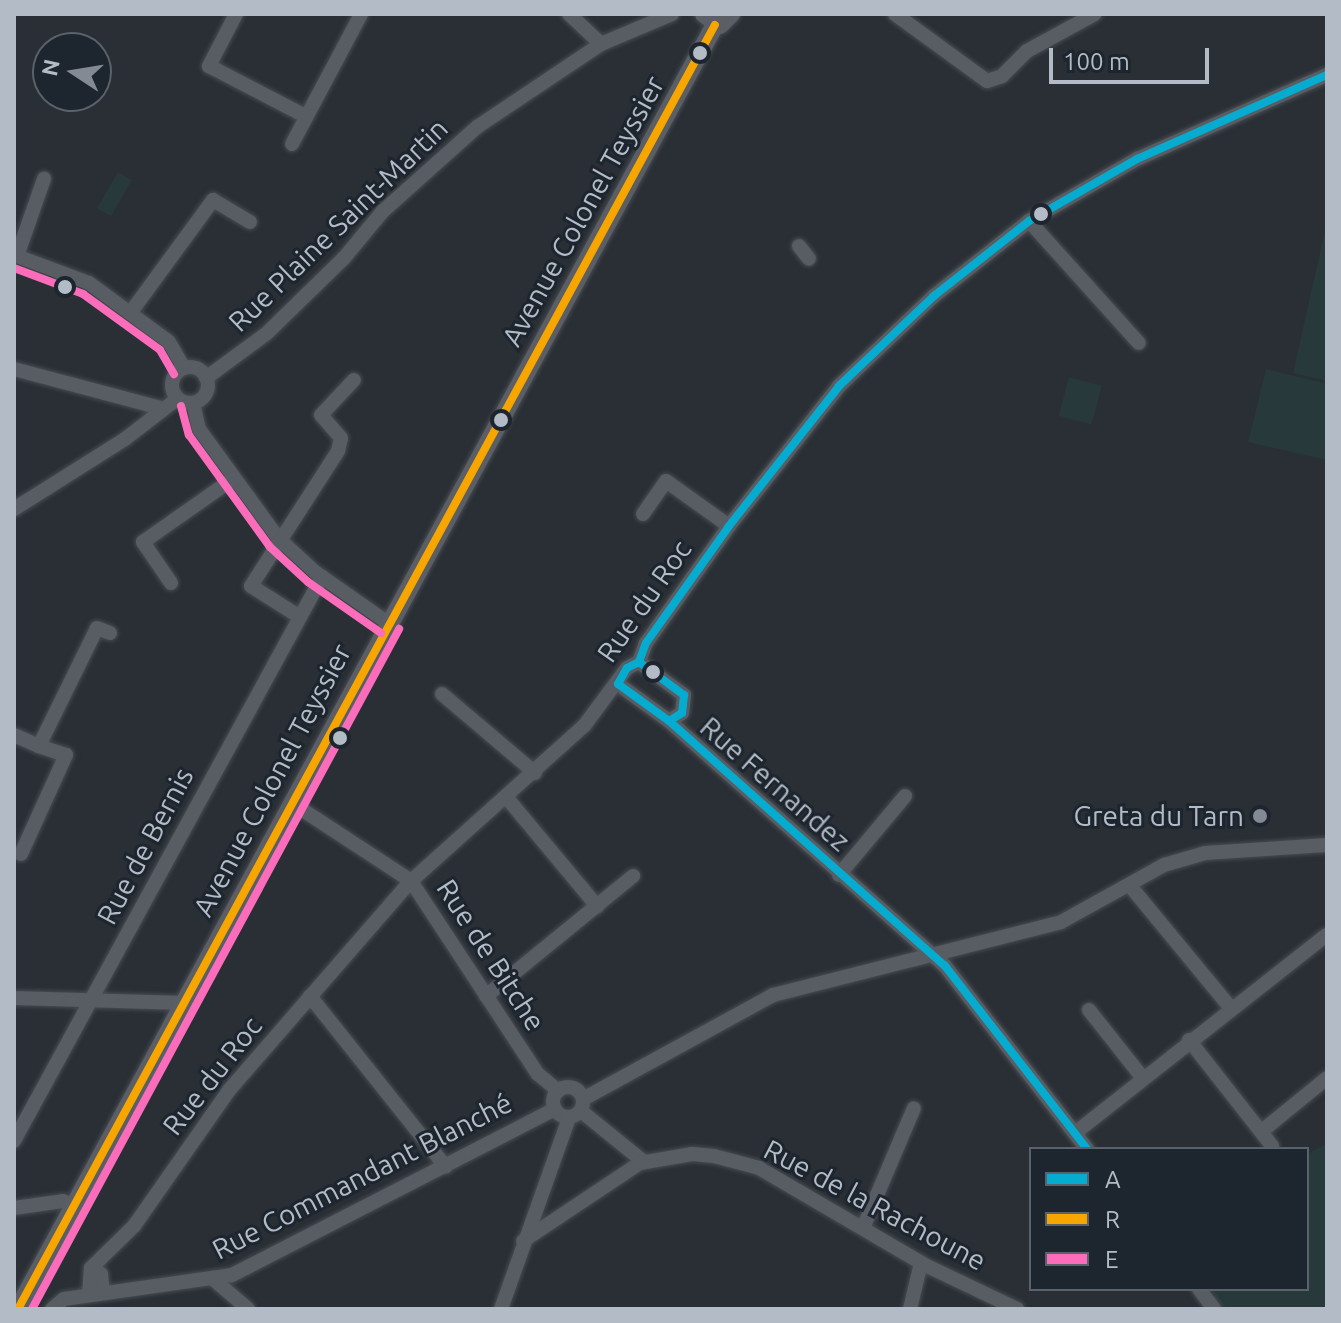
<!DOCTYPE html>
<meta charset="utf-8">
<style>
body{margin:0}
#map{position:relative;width:1341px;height:1323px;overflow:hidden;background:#292f35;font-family:Ubuntu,sans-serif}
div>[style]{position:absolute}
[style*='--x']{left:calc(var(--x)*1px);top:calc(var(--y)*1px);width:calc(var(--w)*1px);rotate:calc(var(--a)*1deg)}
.green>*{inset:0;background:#27393b;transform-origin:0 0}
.roads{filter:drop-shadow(0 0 2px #474b50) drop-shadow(0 0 2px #474b50)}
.minor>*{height:14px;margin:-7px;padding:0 7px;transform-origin:7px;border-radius:7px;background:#585c63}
.minor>.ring{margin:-7px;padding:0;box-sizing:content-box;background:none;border:14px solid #585c63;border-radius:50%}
.major>*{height:18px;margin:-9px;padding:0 9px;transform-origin:9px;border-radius:9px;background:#5b5f65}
.bus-1>*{height:8px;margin:-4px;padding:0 4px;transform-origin:4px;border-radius:4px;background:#06acd0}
.bus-2>*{height:8px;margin:-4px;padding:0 4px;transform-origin:4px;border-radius:4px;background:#f7a600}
.bus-3>*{height:8px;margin:-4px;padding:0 4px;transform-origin:4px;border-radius:4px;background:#fb6dba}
.dots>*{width:22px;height:22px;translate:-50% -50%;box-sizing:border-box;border:4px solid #1d252f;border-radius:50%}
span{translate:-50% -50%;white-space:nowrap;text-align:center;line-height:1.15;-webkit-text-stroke:6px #1d252f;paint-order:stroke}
.street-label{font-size:28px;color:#b3bbc6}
.poi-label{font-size:28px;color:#b3bbc6}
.right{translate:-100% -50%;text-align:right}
.frame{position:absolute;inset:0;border:16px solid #b3bbc6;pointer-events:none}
.legend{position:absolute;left:1029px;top:1147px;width:280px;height:144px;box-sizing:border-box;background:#1d252f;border:2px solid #59616b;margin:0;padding:10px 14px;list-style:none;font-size:24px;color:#b3bbc6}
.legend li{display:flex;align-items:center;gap:16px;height:40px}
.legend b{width:40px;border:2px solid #59616b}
.north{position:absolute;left:32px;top:32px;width:80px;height:80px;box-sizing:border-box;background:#1d252f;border:2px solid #59616b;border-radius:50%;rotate:282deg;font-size:22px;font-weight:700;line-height:32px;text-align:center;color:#b3bbc6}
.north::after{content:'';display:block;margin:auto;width:28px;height:36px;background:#838a93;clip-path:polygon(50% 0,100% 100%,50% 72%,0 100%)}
.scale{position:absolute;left:1049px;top:48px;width:160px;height:36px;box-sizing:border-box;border:4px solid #b3bbc6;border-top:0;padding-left:10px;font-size:24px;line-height:28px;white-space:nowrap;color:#b3bbc6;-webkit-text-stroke:6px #1d252f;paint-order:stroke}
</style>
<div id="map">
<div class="green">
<i style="left:118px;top:172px;width:16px;height:42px;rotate:30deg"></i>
<i style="clip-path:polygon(1326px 226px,1327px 226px,1327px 381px,1293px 373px)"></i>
<i style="clip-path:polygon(1266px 369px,1327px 384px,1327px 460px,1248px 442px)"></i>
<i style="left:1069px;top:377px;width:34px;height:40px;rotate:15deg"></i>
<i style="clip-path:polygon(1327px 1144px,1327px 1309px,1220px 1309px,1205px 1289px,1307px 1289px,1307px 1154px)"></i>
</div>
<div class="roads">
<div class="minor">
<i style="--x:236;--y:14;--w:59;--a:117.4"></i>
<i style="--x:209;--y:66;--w:110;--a:27.5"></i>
<i style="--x:569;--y:14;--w:44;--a:43.2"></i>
<i style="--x:895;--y:14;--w:114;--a:36.1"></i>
<i style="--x:987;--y:81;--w:16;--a:-18"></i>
<i style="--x:1002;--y:76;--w:35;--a:-45"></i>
<i style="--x:1027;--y:51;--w:77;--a:-28.6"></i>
<i style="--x:292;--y:144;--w:147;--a:-62"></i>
<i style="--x:1029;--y:221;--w:164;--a:48"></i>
<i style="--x:799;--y:246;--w:16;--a:52"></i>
<i style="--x:14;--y:255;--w:80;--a:20.5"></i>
<i style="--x:89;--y:283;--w:99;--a:36.4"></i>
<i style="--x:169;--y:342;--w:30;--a:60"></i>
<i style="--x:17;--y:256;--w:82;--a:-70.7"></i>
<i style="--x:131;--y:312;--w:139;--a:-53.8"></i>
<i style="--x:213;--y:200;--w:43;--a:30.7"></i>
<i class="ring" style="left:172px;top:367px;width:22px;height:22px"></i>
<i style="--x:14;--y:369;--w:155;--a:14.9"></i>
<i style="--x:206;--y:378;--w:74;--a:-36.3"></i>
<i style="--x:266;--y:334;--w:109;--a:-44.3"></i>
<i style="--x:344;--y:258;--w:61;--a:-50.3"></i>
<i style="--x:383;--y:211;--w:126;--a:-41.8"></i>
<i style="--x:477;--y:127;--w:149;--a:-33.8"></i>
<i style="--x:601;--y:44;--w:77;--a:-22.9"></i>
<i style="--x:193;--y:403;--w:27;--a:77"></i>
<i style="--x:199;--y:429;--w:136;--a:54"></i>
<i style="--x:279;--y:539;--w:49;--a:42.5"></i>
<i style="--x:315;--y:572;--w:89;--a:34.9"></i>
<i style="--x:14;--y:509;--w:131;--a:-32.2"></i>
<i style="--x:125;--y:439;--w:66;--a:-37.6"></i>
<i style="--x:643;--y:514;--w:40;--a:-55.1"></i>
<i style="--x:666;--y:481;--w:77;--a:35.5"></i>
<i style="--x:171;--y:583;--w:50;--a:-124.3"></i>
<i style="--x:143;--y:542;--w:111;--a:-35.1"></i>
<i style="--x:300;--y:617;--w:58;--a:-147.7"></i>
<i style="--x:251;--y:586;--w:161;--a:-57.2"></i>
<i style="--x:338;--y:451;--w:13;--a:-77"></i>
<i style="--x:341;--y:438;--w:30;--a:-131"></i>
<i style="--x:321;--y:415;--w:48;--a:-46.7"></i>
<i style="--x:639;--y:662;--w:56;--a:36.3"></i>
<i style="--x:684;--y:695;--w:18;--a:96"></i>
<i style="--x:682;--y:713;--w:15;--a:148"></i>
<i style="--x:618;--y:684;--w:63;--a:36"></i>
<i style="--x:669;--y:721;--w:369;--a:41.6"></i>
<i style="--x:945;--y:966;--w:232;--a:52.2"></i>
<i style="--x:442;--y:694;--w:122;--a:40.3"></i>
<i style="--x:14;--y:735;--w:27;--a:24"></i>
<i style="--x:39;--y:746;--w:131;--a:-63.8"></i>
<i style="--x:97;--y:628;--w:14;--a:21"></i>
<i style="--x:507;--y:798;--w:141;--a:50.2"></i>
<i style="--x:292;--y:803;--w:142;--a:33.2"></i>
<i style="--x:411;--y:881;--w:231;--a:56.7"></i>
<i style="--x:538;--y:1074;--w:26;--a:40"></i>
<i style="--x:21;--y:854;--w:109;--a:-65.6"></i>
<i style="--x:66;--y:755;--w:28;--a:-162"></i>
<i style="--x:839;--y:875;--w:103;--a:-50.1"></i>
<i style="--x:1131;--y:887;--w:156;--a:50.5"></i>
<i style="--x:310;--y:996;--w:218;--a:51.5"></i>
<i style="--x:486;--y:996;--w:190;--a:-39.2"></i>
<i style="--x:14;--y:998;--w:170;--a:1.7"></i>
<i style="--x:1089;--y:1010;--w:85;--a:51.7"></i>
<i style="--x:1189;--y:1040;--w:135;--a:51.9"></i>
<i class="ring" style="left:553px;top:1087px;width:16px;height:16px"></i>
<i style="--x:583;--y:1099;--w:217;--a:-28.7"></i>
<i style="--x:773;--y:995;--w:297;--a:-14.2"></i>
<i style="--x:1061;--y:922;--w:118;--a:-29"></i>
<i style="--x:1164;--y:865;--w:43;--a:-16.3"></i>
<i style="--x:1205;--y:853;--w:122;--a:-3.8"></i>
<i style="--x:581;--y:1111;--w:81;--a:39"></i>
<i style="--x:1262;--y:1131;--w:84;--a:-39.2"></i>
<i style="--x:1075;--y:1133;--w:320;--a:-38.2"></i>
<i style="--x:14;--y:1141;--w:643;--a:-61.36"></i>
<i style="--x:14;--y:1208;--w:49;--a:-8.1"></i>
<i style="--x:63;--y:1201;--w:11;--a:27"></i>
<i style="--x:863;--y:1228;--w:130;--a:-67"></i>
<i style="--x:523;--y:1241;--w:141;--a:-33.7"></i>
<i style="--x:640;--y:1163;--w:53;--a:-9.8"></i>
<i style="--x:692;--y:1154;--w:22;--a:5"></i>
<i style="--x:714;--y:1156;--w:47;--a:14.9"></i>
<i style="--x:759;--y:1168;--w:194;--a:30.3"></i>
<i style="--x:927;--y:1266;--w:100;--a:25.5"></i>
<i style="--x:91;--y:1268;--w:12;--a:31"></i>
<i style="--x:101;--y:1274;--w:19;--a:84"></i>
<i style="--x:213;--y:1279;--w:46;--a:40.6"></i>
<i style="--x:1199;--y:1289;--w:25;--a:53"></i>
<i style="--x:89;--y:1295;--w:27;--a:-86"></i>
<i style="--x:91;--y:1268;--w:60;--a:-44.3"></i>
<i style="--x:134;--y:1226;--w:167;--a:-55"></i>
<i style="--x:230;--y:1089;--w:276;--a:-49"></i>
<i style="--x:411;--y:881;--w:232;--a:-41.9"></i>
<i style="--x:584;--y:726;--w:72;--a:-53.4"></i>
<i style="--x:627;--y:668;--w:13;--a:-27"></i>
<i style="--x:639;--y:662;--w:20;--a:-70"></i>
<i style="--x:646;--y:643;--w:143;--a:-54.6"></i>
<i style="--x:729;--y:526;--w:178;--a:-51.8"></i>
<i style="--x:839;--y:386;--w:131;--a:-43.5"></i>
<i style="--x:934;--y:296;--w:121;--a:-38.3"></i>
<i style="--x:1029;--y:221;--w:125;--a:-29.9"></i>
<i style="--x:1137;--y:159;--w:208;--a:-23.9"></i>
<i style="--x:52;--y:1309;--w:16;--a:-40"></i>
<i style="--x:64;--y:1299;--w:170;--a:-8.1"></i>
<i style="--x:232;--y:1275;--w:363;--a:-27.2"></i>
<i style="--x:501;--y:1309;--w:203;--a:-70.4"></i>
<i style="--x:910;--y:1309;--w:47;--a:-76.6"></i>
</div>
<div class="major">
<i style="--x:704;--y:14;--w:19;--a:35"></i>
<i style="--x:720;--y:25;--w:16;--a:-45"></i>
<i style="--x:18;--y:1309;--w:1461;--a:-61.51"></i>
</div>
</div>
<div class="bus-1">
<i style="--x:639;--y:662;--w:56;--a:36.3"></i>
<i style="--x:684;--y:695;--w:18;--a:96"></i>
<i style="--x:682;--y:713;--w:15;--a:148"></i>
<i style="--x:1087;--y:1149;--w:232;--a:-127.8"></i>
<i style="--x:945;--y:966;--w:369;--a:-138.4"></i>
<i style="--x:669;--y:721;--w:63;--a:-144"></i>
<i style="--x:618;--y:684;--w:18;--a:-61"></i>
<i style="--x:627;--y:668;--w:13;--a:-27"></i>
<i style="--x:639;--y:662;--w:20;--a:-70"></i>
<i style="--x:646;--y:643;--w:143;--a:-54.6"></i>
<i style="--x:729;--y:526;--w:178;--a:-51.8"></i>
<i style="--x:839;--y:386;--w:131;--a:-43.5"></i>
<i style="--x:934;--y:296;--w:121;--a:-38.3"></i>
<i style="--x:1029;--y:221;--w:125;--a:-29.9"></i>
<i style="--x:1137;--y:159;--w:208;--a:-23.9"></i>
</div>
<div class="bus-2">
<i style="--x:18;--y:1309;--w:1461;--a:-61.51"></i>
</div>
<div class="bus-3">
<i style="--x:14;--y:268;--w:74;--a:20.6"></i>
<i style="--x:83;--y:294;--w:95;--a:36"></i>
<i style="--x:160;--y:350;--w:28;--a:60"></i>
<i style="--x:181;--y:406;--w:30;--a:75"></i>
<i style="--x:189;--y:435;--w:138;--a:54.1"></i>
<i style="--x:270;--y:547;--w:52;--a:42.6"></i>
<i style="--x:308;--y:582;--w:89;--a:34.9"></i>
<i style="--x:32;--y:1309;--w:773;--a:-61.64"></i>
</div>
<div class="dots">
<i style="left:700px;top:53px;background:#b3bbc6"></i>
<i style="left:1041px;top:214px;background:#b3bbc6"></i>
<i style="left:65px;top:287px;background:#b3bbc6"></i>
<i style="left:501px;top:420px;background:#b3bbc6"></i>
<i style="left:653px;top:672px;background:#b3bbc6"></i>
<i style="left:340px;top:738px;background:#b3bbc6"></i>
<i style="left:1260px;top:816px;background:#838a93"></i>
</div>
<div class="street-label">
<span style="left:583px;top:211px;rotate:-61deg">Avenue Colonel Teyssier</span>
<span style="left:338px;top:225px;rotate:-44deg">Rue Plaine Saint-Martin</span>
<span style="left:644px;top:601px;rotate:-55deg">Rue du Roc</span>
<span style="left:272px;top:780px;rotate:-62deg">Avenue Colonel Teyssier</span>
<span style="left:775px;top:784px;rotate:41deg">Rue Fernandez</span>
<span style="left:145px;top:846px;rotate:-62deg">Rue de Bernis</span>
<span style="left:491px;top:955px;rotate:57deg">Rue de Bitche</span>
<span style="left:212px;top:1076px;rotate:-52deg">Rue du Roc</span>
<span style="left:362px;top:1176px;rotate:-27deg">Rue Commandant Blanché</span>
<span style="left:875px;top:1205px;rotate:28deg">Rue de la Rachoune</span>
</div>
<div class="poi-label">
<span class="right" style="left:1244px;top:816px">Greta du Tarn</span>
</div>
<div class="frame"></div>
<ul class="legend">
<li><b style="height:10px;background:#06acd0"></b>A</li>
<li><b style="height:10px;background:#f7a600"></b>R</li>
<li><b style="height:10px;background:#fb6dba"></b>E</li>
</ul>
<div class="north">N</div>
<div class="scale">100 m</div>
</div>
